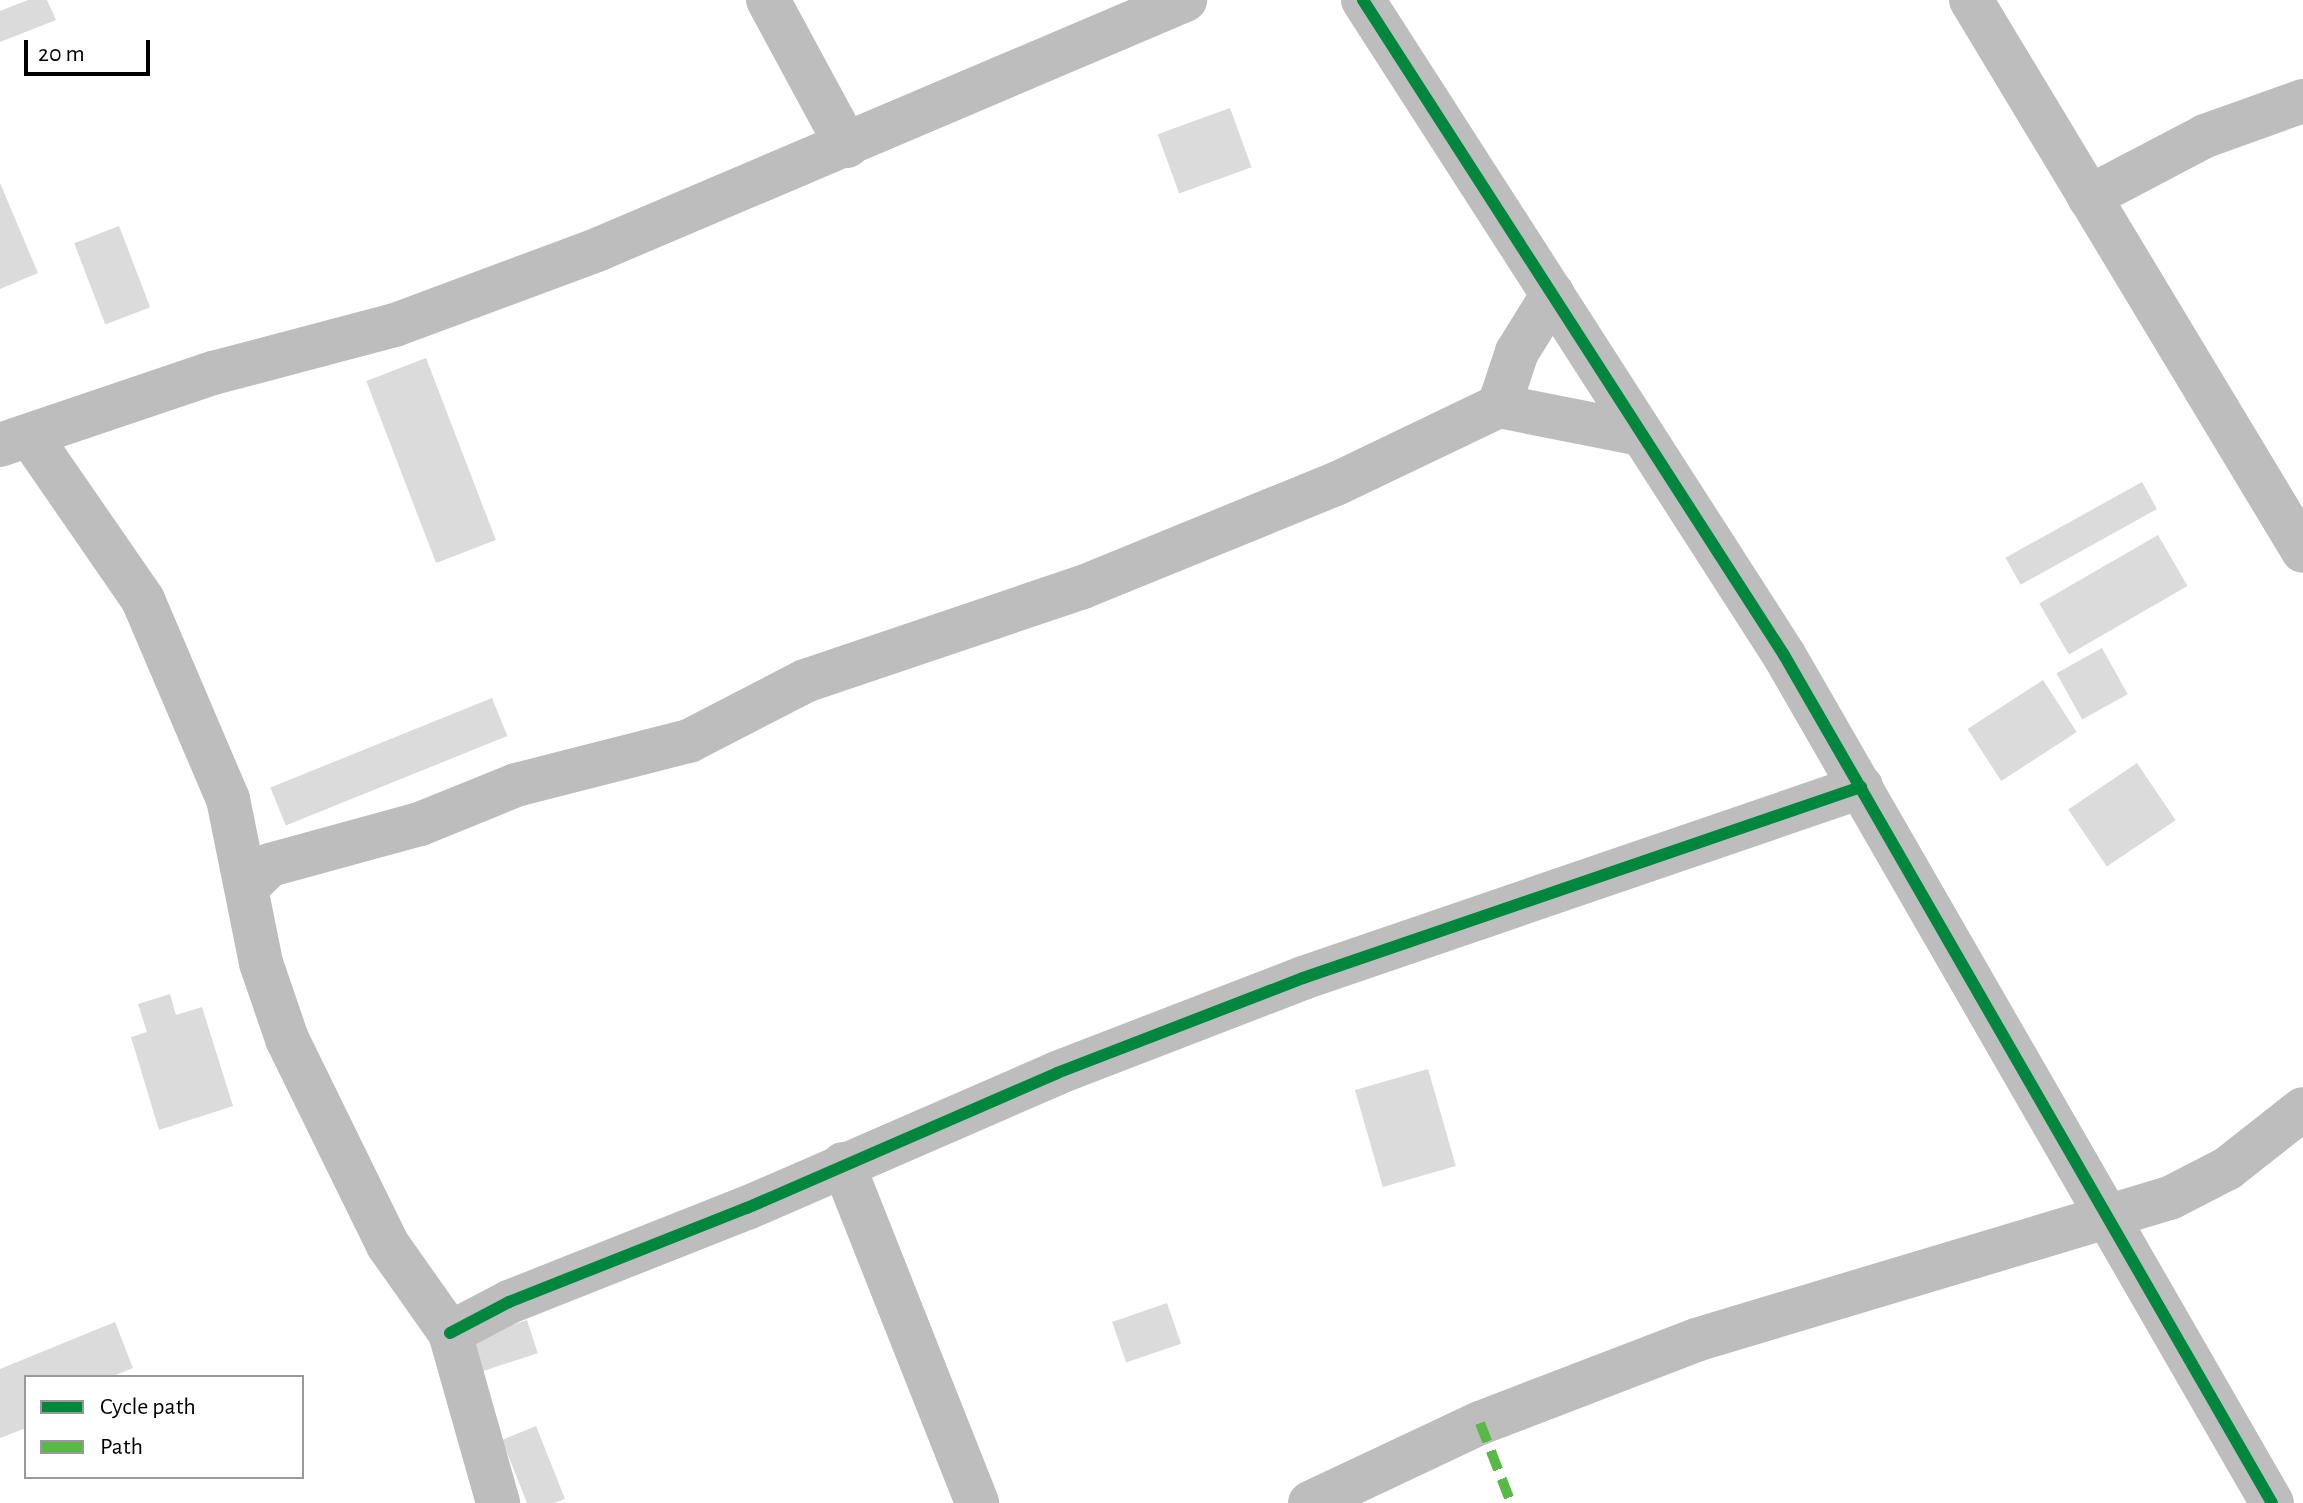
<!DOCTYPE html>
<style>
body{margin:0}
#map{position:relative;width:2303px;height:1503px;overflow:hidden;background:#fff;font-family:"Alegreya Sans",sans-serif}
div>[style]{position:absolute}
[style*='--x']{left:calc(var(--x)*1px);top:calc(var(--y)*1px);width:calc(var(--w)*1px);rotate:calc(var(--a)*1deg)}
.building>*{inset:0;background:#dbdbdb;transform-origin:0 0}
.minor>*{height:44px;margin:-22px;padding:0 22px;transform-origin:22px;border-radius:22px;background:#bdbdbd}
.quiet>*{height:10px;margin-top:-5px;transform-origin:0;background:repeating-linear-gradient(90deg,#58b947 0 20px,transparent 0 30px)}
.cycleway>*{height:12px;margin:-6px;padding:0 6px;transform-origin:6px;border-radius:6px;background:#00873e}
span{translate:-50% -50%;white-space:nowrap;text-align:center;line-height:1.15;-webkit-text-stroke:6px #fff;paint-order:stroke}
.legend{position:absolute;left:24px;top:1375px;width:280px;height:104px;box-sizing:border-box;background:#fff;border:2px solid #999;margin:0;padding:10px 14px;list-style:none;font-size:24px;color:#000}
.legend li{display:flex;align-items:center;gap:16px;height:40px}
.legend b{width:40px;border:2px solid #999}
.scale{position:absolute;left:24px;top:40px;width:126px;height:36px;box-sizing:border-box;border:4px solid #000;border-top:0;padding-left:10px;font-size:24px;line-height:28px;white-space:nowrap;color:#000;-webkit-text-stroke:6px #fff;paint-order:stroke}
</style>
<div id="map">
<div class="building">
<i style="clip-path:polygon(28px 0,47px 0,56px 20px,0 42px,0 11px)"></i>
<i style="left:1230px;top:108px;width:63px;height:77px;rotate:70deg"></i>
<i style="clip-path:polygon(0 183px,38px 273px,0 289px)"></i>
<i style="left:119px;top:226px;width:87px;height:48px;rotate:69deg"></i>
<i style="left:426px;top:358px;width:195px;height:64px;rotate:69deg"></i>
<i style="left:2142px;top:482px;width:31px;height:156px;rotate:61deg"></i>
<i style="left:2158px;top:535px;width:59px;height:137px;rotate:60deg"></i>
<i style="left:2102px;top:648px;width:53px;height:52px;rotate:61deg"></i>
<i style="left:2043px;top:680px;width:62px;height:90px;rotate:57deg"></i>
<i style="left:492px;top:698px;width:41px;height:239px;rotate:68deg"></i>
<i style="left:2137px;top:763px;width:69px;height:83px;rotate:56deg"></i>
<i style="clip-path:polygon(170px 994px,176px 1015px,202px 1007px,233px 1106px,159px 1130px,131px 1037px,147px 1032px,138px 1004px)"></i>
<i style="left:1428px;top:1069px;width:101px;height:76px;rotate:74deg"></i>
<i style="left:1167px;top:1303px;width:43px;height:58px;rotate:71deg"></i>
<i style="left:527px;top:1320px;width:35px;height:59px;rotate:72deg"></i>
<i style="clip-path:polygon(115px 1322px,133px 1368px,111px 1377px,26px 1377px,26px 1428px,0 1438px,0 1369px)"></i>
<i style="clip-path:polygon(536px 1426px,565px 1499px,554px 1503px,527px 1503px,502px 1440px)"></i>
</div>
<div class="minor">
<i style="--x:768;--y:0;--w:166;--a:61.6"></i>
<i style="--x:1363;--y:0;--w:779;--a:57.27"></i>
<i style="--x:1784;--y:655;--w:978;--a:60.08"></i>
<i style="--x:1971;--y:0;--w:643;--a:58.93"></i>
<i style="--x:2089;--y:197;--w:131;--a:-27.7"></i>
<i style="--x:2205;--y:136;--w:104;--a:-19.7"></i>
<i style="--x:1499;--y:406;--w:145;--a:11.2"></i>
<i style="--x:30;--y:436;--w:199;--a:55.4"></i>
<i style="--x:143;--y:600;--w:216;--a:66.9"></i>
<i style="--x:228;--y:799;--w:167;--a:78.6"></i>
<i style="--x:261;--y:963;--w:80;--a:71.1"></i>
<i style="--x:287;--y:1039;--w:229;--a:63.9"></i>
<i style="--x:388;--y:1245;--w:108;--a:54.8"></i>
<i style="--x:450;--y:1333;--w:177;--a:74.2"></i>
<i style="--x:0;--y:445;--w:225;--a:-18.7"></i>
<i style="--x:213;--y:373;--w:188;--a:-14.8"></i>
<i style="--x:395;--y:325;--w:218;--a:-20.4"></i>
<i style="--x:599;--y:249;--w:637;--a:-23.02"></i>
<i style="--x:248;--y:886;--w:30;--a:-44"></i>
<i style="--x:270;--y:865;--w:156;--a:-15.3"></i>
<i style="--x:420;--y:824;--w:104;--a:-22.1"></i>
<i style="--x:516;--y:785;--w:179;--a:-14.3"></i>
<i style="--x:689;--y:741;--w:131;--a:-27.3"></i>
<i style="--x:805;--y:681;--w:293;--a:-18.7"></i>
<i style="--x:1083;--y:587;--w:275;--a:-22.2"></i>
<i style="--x:1338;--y:483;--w:178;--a:-25.6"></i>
<i style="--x:1499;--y:406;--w:57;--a:-71.6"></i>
<i style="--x:1517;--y:352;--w:68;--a:-58.2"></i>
<i style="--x:843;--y:1164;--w:365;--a:68.4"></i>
<i style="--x:450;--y:1333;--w:67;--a:-27.7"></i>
<i style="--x:509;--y:1302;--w:256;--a:-21.6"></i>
<i style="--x:747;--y:1208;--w:338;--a:-23.5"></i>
<i style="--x:1057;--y:1073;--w:264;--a:-21.1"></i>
<i style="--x:1303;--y:978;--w:590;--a:-18.9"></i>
<i style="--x:1310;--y:1503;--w:188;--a:-25.2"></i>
<i style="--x:1480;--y:1423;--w:231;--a:-21"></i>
<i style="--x:1696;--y:1340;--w:495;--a:-16.7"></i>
<i style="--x:2170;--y:1198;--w:65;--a:-27.3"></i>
<i style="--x:2228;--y:1168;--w:95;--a:-38.2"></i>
</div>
<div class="quiet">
<i style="--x:1480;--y:1423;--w:86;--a:68.8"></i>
</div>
<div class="cycleway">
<i style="--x:1363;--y:0;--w:779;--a:57.27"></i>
<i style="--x:1784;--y:655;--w:978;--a:60.08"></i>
<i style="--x:450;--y:1333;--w:67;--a:-27.7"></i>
<i style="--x:509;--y:1302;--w:256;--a:-21.6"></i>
<i style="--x:747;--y:1208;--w:338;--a:-23.5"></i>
<i style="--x:1057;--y:1073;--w:264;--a:-21.1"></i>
<i style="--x:1303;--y:978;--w:590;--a:-18.9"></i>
</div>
<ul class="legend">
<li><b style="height:10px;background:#00873e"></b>Cycle path</li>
<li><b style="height:10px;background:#58b947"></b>Path</li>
</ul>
<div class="scale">20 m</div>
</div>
